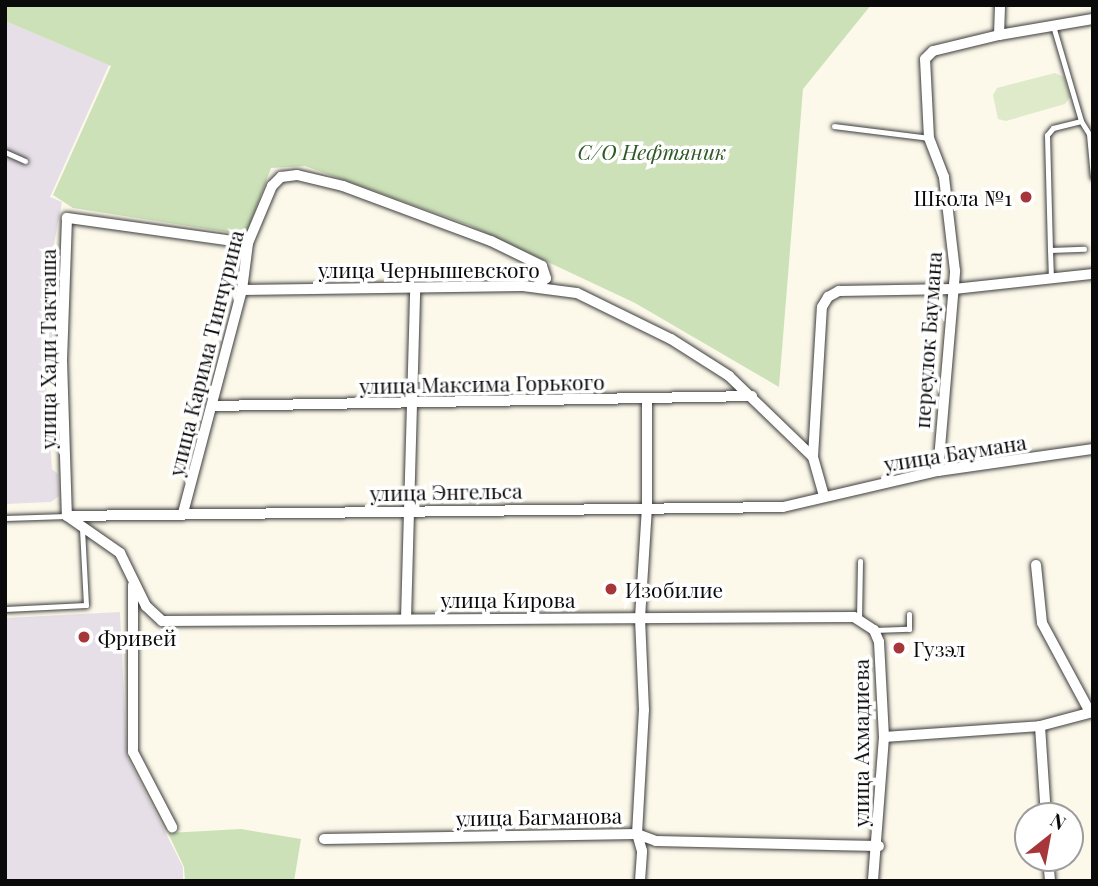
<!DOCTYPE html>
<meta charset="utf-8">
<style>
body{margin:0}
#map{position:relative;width:1098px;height:886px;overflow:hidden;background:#fcf9ea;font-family:"Playfair Display",serif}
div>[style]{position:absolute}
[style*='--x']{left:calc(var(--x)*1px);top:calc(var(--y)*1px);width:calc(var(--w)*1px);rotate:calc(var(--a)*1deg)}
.industrial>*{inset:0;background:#e7dfe8}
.green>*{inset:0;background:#cde1b9}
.pitch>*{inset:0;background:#deeaca}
.roads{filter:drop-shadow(0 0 2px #3d3d3d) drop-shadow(0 0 2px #3d3d3d)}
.lane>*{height:5px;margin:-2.5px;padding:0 2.5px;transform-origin:2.5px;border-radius:2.5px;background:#fff}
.street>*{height:10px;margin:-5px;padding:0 5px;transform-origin:5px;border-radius:5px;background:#fff}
.dots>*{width:19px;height:19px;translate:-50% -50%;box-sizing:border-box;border:4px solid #fff;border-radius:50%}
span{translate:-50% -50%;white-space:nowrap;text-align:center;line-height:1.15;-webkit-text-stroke:7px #fff;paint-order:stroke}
.park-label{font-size:21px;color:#2e5824;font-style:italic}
.poi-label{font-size:21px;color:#0a0a0a}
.right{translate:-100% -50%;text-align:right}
.left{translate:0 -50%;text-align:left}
.street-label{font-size:21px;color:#0a0a0a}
.frame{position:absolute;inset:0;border:7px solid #0a0a0a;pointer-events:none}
.north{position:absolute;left:1014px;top:802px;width:70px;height:70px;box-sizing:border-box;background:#fff;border:2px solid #9d9d9d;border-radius:50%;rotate:31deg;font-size:19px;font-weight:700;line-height:28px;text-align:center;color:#0a0a0a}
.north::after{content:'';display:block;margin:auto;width:24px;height:32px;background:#a63639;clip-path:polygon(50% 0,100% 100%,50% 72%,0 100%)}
</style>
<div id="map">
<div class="industrial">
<i style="clip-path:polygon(5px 21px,109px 65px,50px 197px,62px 202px,50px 265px,54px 367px,45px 371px,52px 469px,58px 474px,59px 496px,51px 502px,5px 504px)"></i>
<i style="clip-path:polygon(120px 612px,127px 757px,183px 867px,183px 881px,5px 881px,5px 618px)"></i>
</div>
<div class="green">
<i style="clip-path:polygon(5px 5px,871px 5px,803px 89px,779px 387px,635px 303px,469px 225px,305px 166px,271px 168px,246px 235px,73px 208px,53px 195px,111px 66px,5px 21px)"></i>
<i style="clip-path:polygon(241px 829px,301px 839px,294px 881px,185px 881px,184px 867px,168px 833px)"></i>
</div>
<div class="pitch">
<i style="clip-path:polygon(1055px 73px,1064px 77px,1070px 97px,1065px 104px,1006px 121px,998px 119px,993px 95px,997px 88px)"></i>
</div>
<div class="roads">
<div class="lane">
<i style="--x:1054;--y:29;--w:96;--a:73.6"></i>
<i style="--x:1081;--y:121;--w:29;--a:166"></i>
<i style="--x:1053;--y:128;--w:9;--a:131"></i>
<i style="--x:1047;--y:135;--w:115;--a:88.5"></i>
<i style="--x:1050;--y:250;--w:34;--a:-2"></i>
<i style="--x:1081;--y:121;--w:15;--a:58"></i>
<i style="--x:1089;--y:134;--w:43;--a:84.7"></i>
<i style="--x:834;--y:126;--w:96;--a:7.2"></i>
<i style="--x:5;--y:152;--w:22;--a:24"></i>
<i style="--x:1050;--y:250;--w:28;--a:88"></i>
<i style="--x:5;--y:518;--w:62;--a:-1.8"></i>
<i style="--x:5;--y:609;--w:81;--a:-2.8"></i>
<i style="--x:86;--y:605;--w:76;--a:-93"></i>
<i style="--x:859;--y:619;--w:58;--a:-89"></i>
<i style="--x:874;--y:630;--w:35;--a:-2"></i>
<i style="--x:909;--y:629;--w:15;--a:-90"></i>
</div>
<div class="street">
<i style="--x:999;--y:35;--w:30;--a:-88"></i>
<i style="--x:248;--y:243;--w:183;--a:-172.1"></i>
<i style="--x:67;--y:218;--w:142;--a:92"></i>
<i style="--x:62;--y:360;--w:156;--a:88.2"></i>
<i style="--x:67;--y:516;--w:65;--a:34.9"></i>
<i style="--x:120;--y:553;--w:59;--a:63.9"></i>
<i style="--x:146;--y:606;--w:22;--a:43"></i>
<i style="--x:162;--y:621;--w:692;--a:-0.33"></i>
<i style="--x:854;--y:617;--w:24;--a:33"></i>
<i style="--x:874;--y:630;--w:13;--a:67"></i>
<i style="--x:879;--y:642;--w:95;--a:87"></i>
<i style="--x:884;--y:737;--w:144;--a:94.4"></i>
<i style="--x:242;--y:290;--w:281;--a:-0.8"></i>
<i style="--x:523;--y:286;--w:54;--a:7.4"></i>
<i style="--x:577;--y:293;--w:105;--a:26.1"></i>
<i style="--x:671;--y:339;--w:69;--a:32.5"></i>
<i style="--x:729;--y:376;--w:117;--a:44"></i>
<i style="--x:213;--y:406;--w:539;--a:-1.06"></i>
<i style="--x:938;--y:471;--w:201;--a:-85.1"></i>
<i style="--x:955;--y:271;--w:95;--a:-96.7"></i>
<i style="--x:944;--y:177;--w:42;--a:-111"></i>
<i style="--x:929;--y:138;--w:79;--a:-92.9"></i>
<i style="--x:925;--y:59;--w:11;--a:-45"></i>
<i style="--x:933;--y:51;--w:68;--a:-13.6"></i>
<i style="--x:999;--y:35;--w:95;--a:-9.7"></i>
<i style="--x:824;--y:496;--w:41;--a:-105.8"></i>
<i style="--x:813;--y:457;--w:150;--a:-86.6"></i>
<i style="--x:822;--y:307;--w:12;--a:-59"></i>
<i style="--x:828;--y:297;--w:13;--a:-29"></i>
<i style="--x:839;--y:291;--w:115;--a:-1"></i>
<i style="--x:954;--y:289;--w:140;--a:-6.2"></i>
<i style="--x:183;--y:513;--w:231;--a:-75.2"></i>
<i style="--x:242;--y:290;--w:47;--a:-82.7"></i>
<i style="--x:248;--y:243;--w:62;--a:-67.2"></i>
<i style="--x:272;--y:186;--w:13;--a:-45"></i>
<i style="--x:281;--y:177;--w:16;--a:-7"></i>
<i style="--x:297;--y:175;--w:47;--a:13.4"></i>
<i style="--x:343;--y:186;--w:158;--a:20.4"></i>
<i style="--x:491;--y:241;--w:57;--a:26.1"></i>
<i style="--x:542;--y:266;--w:13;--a:72"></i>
<i style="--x:546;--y:278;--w:13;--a:138"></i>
<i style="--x:67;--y:516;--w:716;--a:-0.72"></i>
<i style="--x:783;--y:507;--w:159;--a:-13.1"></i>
<i style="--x:938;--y:471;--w:157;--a:-8.1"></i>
<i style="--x:1036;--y:565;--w:58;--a:84.1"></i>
<i style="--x:1042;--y:623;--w:101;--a:61.7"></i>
<i style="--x:133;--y:585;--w:167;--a:90"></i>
<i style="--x:133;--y:752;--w:85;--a:62.5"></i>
<i style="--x:406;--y:619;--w:329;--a:-88.4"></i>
<i style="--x:1040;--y:726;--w:90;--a:86.2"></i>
<i style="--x:884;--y:737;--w:156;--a:-4"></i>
<i style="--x:1040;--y:726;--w:55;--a:-14.8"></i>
<i style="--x:324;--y:839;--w:313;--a:-0.9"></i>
<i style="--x:637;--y:834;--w:20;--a:20"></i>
<i style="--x:656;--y:841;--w:223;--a:1.3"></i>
<i style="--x:1048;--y:858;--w:23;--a:85"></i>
<i style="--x:640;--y:881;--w:30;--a:-86"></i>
<i style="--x:642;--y:851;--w:18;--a:-106"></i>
<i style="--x:637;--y:834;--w:124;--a:-86.8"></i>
<i style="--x:644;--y:710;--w:92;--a:-92.5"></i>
<i style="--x:640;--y:618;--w:110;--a:-86.4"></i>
<i style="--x:647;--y:508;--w:108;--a:-90"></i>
</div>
</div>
<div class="dots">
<i style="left:1026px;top:197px;background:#a63639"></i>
<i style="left:611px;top:589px;background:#a63639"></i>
<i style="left:84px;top:637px;background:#a63639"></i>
<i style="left:899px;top:648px;background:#a63639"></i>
</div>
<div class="park-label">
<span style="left:652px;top:151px">С/О Нефтяник</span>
</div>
<div class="poi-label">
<span class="right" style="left:1012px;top:197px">Школа №1</span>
<span class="left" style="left:625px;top:589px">Изобилие</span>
<span class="left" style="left:98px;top:637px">Фривей</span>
<span class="left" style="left:913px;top:648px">Гузэл</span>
</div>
<div class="street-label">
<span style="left:429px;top:269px">улица Чернышевского</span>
<span style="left:927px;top:340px;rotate:-86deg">переулок Баумана</span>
<span style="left:47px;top:349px;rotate:-90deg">улица Хади Такташа</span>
<span style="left:205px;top:353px;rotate:-76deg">улица Карима Тинчурина</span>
<span style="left:482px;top:383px;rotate:-1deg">улица Максима Горького</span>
<span style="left:955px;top:452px;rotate:-9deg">улица Баумана</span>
<span style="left:446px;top:491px;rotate:-1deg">улица Энгельса</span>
<span style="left:508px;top:599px">улица Кирова</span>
<span style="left:860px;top:743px;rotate:-90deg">улица Ахмадиева</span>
<span style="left:539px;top:816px;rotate:-1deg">улица Багманова</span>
</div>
<div class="frame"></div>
<div class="north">N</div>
</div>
